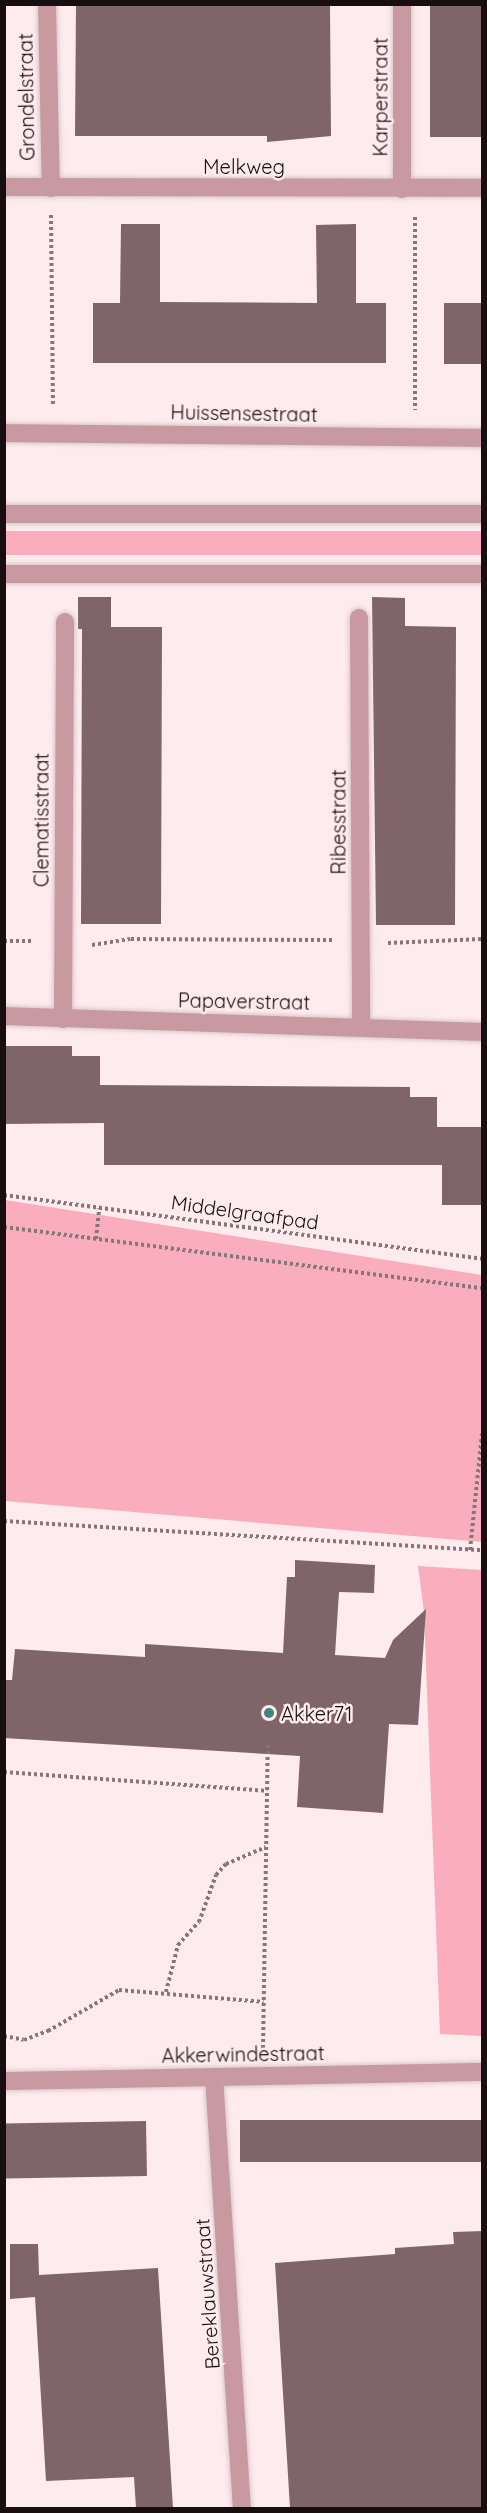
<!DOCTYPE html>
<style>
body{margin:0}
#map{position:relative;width:487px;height:2513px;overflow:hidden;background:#feebee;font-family:Quicksand,sans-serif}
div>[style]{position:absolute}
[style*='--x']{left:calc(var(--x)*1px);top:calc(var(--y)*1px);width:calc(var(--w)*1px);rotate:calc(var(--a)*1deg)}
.green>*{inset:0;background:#faadbc;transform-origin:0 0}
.building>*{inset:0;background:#7f6469;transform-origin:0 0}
.path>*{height:4px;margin-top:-2px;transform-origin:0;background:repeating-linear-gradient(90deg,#857779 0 3px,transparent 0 6px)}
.roads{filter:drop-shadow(0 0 2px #d9c8ca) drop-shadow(0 0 2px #d9c8ca)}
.minor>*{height:18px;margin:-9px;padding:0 9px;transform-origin:9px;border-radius:9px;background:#c999a2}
.tertiary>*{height:18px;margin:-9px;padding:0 9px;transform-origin:9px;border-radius:9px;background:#c999a2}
.dots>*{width:16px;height:16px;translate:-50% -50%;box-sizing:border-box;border:3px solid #feebee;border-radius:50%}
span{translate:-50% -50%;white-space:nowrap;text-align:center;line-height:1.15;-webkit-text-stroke:5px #feebee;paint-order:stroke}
.street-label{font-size:20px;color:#180e10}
.poi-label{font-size:20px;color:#180e10}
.left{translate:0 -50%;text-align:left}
.frame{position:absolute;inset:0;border:6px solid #180e10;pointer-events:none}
</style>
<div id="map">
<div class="green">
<i style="left:5px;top:531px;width:477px;height:24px"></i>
<i style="clip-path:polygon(5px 1200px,482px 1275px,482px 1542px,5px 1501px)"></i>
<i style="clip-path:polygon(418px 1566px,482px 1570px,482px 2036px,440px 2034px,424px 1612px)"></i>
</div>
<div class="building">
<i style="clip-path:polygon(76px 4px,330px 6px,331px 136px,267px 142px,267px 136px,75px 136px)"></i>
<i style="left:430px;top:4px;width:51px;height:133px"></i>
<i style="clip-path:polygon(121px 224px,160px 224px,160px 302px,317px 303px,316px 225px,356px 224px,356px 303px,386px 303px,386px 363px,93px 363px,93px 303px,120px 303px)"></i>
<i style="left:444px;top:303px;width:39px;height:61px"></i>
<i style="clip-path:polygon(78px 597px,111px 597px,111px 627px,162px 627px,161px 924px,81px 924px,82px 629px,78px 629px)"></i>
<i style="clip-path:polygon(372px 597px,405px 598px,405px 626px,456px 627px,455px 925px,376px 925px)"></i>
<i style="clip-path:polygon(4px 1046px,72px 1046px,72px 1056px,100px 1056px,100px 1085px,410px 1087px,410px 1097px,437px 1097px,437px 1127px,483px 1127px,483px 1205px,442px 1205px,442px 1165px,104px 1165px,104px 1123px,4px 1124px)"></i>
<i style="clip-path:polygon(295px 1560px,375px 1565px,374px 1593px,339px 1592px,335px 1655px,385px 1658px,393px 1640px,426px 1609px,418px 1725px,389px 1724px,383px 1813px,297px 1807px,300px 1756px,4px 1738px,4px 1680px,12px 1680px,15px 1649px,145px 1657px,145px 1644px,283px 1653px,287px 1577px,295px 1577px)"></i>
<i style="left:483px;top:2120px;width:42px;height:243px;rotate:90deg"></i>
<i style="left:146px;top:2121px;width:55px;height:142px;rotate:89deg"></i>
<i style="clip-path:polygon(483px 2231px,483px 2508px,290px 2508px,275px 2263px,395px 2254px,395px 2248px,454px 2244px,453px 2232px)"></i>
<i style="clip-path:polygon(10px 2244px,38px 2244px,39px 2275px,158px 2268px,173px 2508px,136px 2508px,134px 2477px,46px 2481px,35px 2297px,10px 2299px)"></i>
</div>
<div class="path">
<i style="--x:51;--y:215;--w:191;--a:89.4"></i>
<i style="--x:415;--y:217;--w:193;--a:90"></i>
<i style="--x:4;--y:941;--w:30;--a:0"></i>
<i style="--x:388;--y:943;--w:94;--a:-2.4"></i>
<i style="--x:92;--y:945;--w:39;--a:-9"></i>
<i style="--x:131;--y:939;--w:202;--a:0.3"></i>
<i style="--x:4;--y:1195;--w:482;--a:7.6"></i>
<i style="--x:4;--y:1227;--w:482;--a:7.3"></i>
<i style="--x:96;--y:1239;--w:31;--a:-84"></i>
<i style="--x:4;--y:1521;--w:479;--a:3.5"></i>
<i style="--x:470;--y:1550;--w:117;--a:-84.1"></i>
<i style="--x:4;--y:1772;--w:264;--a:4.1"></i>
<i style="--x:166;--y:1992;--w:49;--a:-75.7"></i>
<i style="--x:178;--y:1945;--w:31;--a:-48"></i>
<i style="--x:199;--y:1922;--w:50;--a:-70.1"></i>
<i style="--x:216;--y:1875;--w:15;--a:-48"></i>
<i style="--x:226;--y:1864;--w:43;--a:-23"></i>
<i style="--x:4;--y:2036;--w:20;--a:11"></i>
<i style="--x:24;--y:2040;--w:26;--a:-21"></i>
<i style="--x:48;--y:2031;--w:82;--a:-30"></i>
<i style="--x:119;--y:1990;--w:145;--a:4.7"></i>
<i style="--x:263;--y:2048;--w:304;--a:-89.1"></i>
</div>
<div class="roads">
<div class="minor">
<i style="--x:47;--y:4;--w:184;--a:88.8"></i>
<i style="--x:4;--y:187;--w:478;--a:0.1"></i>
<i style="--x:402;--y:189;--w:185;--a:-90"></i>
<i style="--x:4;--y:433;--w:478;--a:0.6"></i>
<i style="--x:4;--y:574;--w:478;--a:0"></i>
<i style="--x:359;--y:618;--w:407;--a:89.7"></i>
<i style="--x:4;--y:1016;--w:478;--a:1.9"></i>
<i style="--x:63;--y:1019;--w:397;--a:-89.7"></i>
<i style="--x:214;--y:2077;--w:432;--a:86.3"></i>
<i style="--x:4;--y:2081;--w:478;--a:-1.1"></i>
</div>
<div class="tertiary">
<i style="--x:4;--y:514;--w:478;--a:0"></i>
</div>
</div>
<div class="dots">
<i style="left:269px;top:1713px;background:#3e857e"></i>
</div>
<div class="street-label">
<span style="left:26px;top:97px;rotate:-91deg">Grondelstraat</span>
<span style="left:380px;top:97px;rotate:-90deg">Karperstraat</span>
<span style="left:244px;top:166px">Melkweg</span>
<span style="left:244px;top:413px;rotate:1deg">Huissensestraat</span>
<span style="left:41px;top:820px;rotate:-90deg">Clematisstraat</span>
<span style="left:338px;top:822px;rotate:-90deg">Ribesstraat</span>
<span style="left:244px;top:1001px;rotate:1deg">Papaverstraat</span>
<span style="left:245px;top:1212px;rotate:8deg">Middelgraafpad</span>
<span style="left:243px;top:2054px;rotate:-1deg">Akkerwindestraat</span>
<span style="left:207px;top:2294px;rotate:-94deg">Bereklauwstraat</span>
</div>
<div class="poi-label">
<span class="left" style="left:281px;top:1713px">Akker71</span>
</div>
<div class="frame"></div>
</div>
